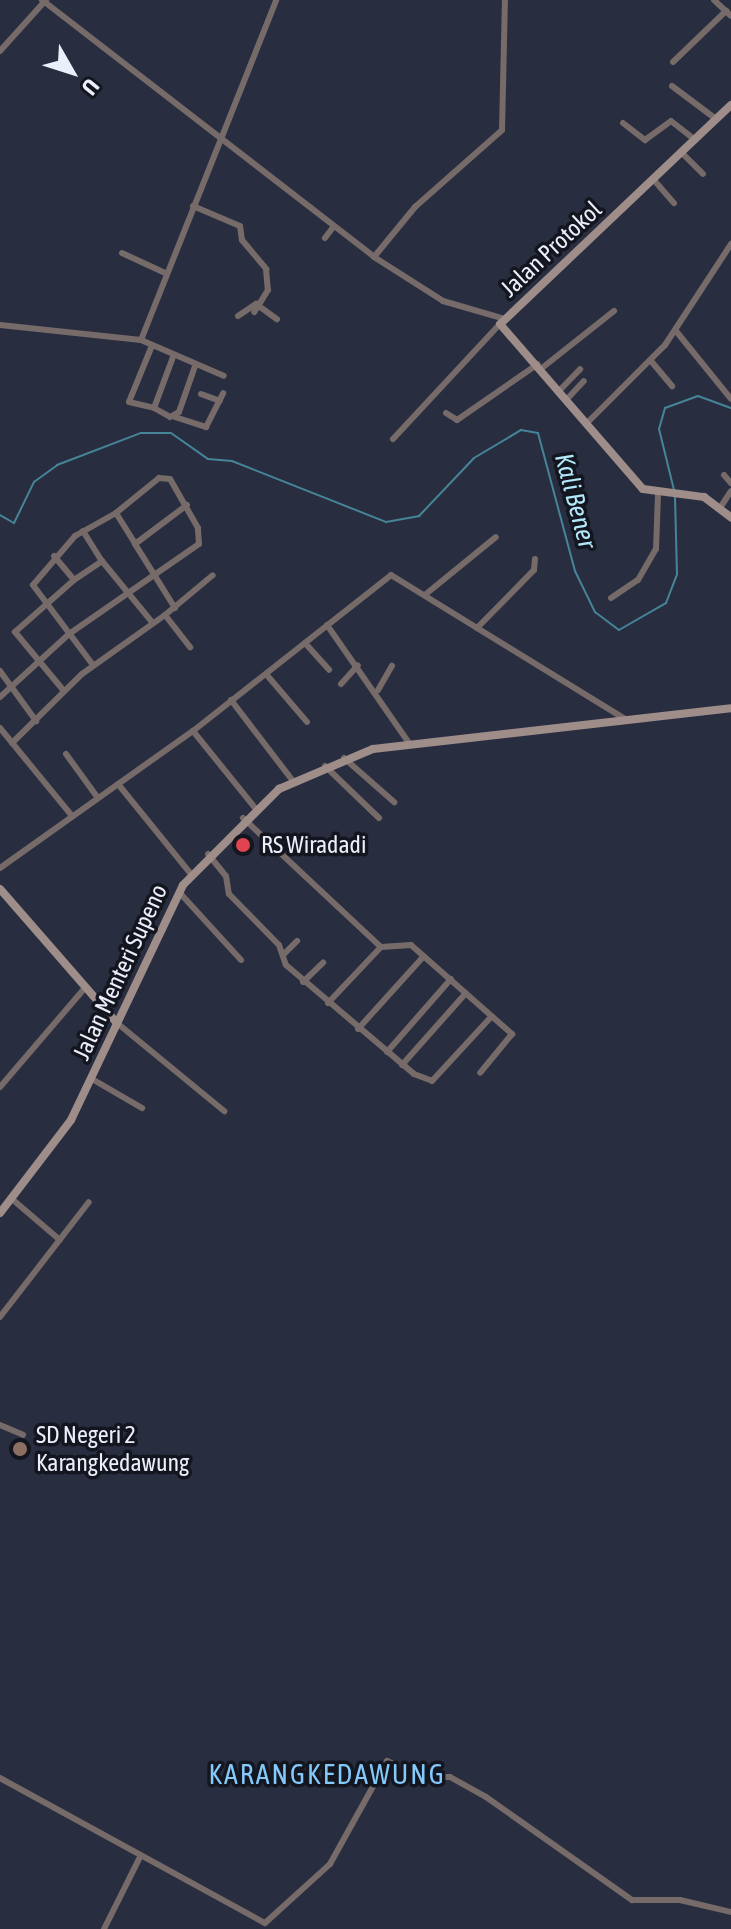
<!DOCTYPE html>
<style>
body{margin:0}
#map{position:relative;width:731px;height:1929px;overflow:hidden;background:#282e40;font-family:"Asap Condensed",sans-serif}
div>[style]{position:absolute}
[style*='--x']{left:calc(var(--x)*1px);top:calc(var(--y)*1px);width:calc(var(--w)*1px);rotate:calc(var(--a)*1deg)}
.stream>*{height:2px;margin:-1px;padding:0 1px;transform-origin:1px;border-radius:1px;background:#468498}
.street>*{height:6px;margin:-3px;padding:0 3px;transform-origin:3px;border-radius:3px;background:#766b69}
.secondary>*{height:8px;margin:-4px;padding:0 4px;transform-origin:4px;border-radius:4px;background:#9f8d89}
.dots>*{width:22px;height:22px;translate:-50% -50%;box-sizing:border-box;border:4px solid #14161f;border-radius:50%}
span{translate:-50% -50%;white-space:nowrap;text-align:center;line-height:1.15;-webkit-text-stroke:7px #14161f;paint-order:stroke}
.street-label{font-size:24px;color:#ebeffb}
.poi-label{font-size:24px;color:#ebeffb}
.left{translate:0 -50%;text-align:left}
.water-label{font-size:26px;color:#b2e8fa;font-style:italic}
.quarter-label{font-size:28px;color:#84c9fb;letter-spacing:2px}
.north{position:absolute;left:32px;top:32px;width:80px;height:80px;-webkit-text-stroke:6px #14161f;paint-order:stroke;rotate:129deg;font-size:22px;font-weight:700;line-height:32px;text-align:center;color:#ebeffb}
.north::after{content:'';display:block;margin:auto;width:28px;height:36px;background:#ebeffb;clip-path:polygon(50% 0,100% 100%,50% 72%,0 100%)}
</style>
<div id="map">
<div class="stream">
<i style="--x:674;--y:490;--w:63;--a:-103.8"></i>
<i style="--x:659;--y:429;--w:22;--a:-74"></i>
<i style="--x:665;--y:408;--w:35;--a:-20"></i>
<i style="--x:698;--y:396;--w:35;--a:20"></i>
<i style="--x:0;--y:515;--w:16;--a:30"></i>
<i style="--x:14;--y:523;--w:46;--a:-64"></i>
<i style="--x:34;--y:482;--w:29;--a:-36"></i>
<i style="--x:57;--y:465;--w:90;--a:-20.9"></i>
<i style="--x:141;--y:433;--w:30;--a:0"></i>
<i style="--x:171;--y:433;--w:45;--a:35.1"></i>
<i style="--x:208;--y:459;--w:24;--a:5"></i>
<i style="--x:232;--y:461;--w:166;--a:21.6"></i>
<i style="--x:386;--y:522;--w:34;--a:-10"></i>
<i style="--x:419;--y:516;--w:80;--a:-46.5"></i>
<i style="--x:474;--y:458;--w:55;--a:-30.8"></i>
<i style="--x:521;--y:430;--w:17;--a:10"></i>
<i style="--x:538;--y:433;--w:143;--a:75"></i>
<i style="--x:575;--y:571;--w:46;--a:64"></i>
<i style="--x:595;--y:612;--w:30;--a:37"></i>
<i style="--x:619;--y:630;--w:54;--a:-29.9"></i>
<i style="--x:666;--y:603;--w:31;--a:-69"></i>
<i style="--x:677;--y:574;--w:78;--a:-91.5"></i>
</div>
<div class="street">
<i style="--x:42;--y:0;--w:420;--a:37.7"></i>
<i style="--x:374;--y:257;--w:82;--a:32.5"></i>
<i style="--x:443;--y:301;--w:65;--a:16.2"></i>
<i style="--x:714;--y:0;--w:23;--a:43"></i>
<i style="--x:0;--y:51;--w:69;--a:-48"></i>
<i style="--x:673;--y:62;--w:74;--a:-43.9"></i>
<i style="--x:672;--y:86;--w:55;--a:36.9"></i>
<i style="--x:623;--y:123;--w:28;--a:38"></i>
<i style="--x:645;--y:140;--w:32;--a:-36"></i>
<i style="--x:671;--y:121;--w:31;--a:38"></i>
<i style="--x:681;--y:152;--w:31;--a:45"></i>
<i style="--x:653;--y:179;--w:32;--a:49"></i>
<i style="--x:193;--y:206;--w:51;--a:23.1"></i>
<i style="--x:240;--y:226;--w:14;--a:82"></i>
<i style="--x:242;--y:240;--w:38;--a:50"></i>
<i style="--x:266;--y:269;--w:21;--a:85"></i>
<i style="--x:268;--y:290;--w:26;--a:122"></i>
<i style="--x:325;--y:238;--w:15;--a:-53"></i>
<i style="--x:122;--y:253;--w:47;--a:24.9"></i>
<i style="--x:374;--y:257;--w:65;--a:-50.6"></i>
<i style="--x:415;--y:207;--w:116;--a:-41.5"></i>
<i style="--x:502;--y:130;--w:130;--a:-88.7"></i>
<i style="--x:238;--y:316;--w:22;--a:-34"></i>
<i style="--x:256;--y:304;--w:26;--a:36"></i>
<i style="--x:0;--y:325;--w:142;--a:6.1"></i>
<i style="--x:141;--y:340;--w:90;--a:23.4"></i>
<i style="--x:676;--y:331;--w:87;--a:51"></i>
<i style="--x:141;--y:340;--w:366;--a:-68.3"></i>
<i style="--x:151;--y:348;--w:58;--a:112.2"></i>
<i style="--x:129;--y:402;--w:26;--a:13"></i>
<i style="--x:173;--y:357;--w:54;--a:110.4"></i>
<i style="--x:154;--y:408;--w:18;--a:29"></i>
<i style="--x:170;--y:417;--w:10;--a:-29"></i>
<i style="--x:179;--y:412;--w:49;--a:-70.8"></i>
<i style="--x:651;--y:361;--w:33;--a:50"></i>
<i style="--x:542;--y:368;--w:92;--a:-38.4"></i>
<i style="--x:560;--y:390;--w:29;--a:-46"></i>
<i style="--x:201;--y:394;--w:20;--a:20"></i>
<i style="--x:568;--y:398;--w:23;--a:-47"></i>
<i style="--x:446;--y:413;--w:13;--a:32"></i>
<i style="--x:457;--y:420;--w:98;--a:-34.7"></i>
<i style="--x:175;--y:417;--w:33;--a:18"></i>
<i style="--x:206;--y:427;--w:38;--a:-63"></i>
<i style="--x:588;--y:422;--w:109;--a:-45"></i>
<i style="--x:665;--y:345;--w:121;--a:-56.8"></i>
<i style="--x:393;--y:439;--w:157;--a:-47.1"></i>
<i style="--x:724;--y:475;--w:11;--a:49"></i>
<i style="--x:720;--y:508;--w:20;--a:-57"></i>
<i style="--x:83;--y:531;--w:36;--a:58"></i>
<i style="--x:54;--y:556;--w:31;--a:50"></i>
<i style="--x:426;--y:594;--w:90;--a:-39.2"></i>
<i style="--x:611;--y:598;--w:32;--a:-34"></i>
<i style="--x:638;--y:580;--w:36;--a:-60"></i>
<i style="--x:656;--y:549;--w:55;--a:-87.9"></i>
<i style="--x:175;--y:608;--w:75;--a:-122"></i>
<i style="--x:135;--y:544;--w:65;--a:-36.9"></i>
<i style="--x:165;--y:615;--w:62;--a:-39.8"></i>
<i style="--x:327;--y:625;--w:144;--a:55.2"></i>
<i style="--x:477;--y:628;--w:81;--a:-45.5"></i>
<i style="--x:534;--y:570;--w:11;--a:-85"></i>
<i style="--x:305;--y:643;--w:36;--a:48"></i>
<i style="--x:93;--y:665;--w:100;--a:-126.9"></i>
<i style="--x:33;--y:585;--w:65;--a:-49.4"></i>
<i style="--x:75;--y:536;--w:47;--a:-29.3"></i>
<i style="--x:0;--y:671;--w:62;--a:54.2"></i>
<i style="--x:266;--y:674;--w:63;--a:49.5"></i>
<i style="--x:341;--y:684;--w:25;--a:-48"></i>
<i style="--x:378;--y:690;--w:28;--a:-60"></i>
<i style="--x:64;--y:691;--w:77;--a:-129.7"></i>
<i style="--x:15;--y:632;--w:79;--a:-41.4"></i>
<i style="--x:74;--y:580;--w:34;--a:-34"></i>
<i style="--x:102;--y:561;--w:79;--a:50.7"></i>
<i style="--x:0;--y:697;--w:93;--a:-42.4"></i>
<i style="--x:69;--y:634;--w:158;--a:-34.7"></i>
<i style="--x:199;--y:544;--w:16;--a:-94"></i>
<i style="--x:198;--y:528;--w:56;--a:-119.7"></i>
<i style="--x:170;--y:479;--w:11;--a:-175"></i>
<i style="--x:159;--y:478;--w:55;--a:140.9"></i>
<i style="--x:116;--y:513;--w:36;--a:58"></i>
<i style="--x:231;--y:700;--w:102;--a:52.6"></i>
<i style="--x:0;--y:728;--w:114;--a:50.7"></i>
<i style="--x:193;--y:731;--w:100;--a:51.1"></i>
<i style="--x:12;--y:743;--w:98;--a:-44.6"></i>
<i style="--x:82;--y:674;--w:102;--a:-35.4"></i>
<i style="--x:165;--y:615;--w:41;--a:52"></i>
<i style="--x:66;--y:754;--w:54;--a:54"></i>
<i style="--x:344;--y:758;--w:67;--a:41.3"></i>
<i style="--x:325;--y:766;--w:75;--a:43.9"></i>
<i style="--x:118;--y:784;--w:116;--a:51"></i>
<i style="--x:243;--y:818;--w:189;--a:43.1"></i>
<i style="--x:381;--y:947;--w:30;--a:-4"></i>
<i style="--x:411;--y:945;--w:135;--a:41.4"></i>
<i style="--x:512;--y:1034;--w:50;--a:129.4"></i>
<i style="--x:208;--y:854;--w:28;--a:51"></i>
<i style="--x:226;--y:876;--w:18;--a:81"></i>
<i style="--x:229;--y:894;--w:71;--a:45.6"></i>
<i style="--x:279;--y:945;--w:21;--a:71"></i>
<i style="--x:286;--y:965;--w:168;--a:40.4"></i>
<i style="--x:414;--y:1074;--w:19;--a:21"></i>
<i style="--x:432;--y:1081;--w:88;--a:-47.3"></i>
<i style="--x:0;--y:868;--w:237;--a:-35.4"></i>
<i style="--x:193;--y:731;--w:252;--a:-38.2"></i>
<i style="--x:391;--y:575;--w:275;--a:31.6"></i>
<i style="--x:179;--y:892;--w:92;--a:47.6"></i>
<i style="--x:283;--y:955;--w:20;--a:-45"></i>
<i style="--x:303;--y:982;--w:28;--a:-44"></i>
<i style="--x:328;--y:1003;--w:77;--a:-46.6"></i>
<i style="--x:117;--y:1023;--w:139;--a:39.4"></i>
<i style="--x:358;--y:1029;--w:98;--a:-47.9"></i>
<i style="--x:387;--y:1052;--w:97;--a:-48.8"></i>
<i style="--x:402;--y:1065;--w:96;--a:-48.4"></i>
<i style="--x:92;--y:1079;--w:58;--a:30.1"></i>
<i style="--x:0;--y:1087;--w:129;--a:-49.4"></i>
<i style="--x:12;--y:1199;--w:63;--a:40.5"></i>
<i style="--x:0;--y:1317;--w:145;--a:-52.3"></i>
<i style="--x:0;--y:1425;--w:25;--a:23"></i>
<i style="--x:0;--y:1778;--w:302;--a:28.7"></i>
<i style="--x:265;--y:1923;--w:88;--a:-42.2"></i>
<i style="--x:330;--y:1864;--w:118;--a:-61"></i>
<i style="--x:387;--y:1761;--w:39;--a:24"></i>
<i style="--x:423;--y:1777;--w:27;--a:0"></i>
<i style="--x:450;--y:1777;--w:41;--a:29.1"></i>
<i style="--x:486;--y:1797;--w:179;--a:35.2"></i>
<i style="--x:632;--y:1900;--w:48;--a:0"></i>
<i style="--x:680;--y:1900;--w:52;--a:13.2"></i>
<i style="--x:104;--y:1929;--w:80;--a:-63.4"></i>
</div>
<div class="secondary">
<i style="--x:731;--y:105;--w:318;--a:136.5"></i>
<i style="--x:500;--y:324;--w:218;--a:49.1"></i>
<i style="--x:643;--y:489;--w:62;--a:7.5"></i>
<i style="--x:704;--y:497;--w:34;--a:37"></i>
<i style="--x:0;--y:889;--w:178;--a:48.9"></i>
<i style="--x:0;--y:1213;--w:117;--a:-52.6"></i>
<i style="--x:71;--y:1120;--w:260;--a:-64.5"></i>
<i style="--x:183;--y:885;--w:136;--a:-45"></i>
<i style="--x:279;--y:789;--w:102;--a:-23.1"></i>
<i style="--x:373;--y:749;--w:360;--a:-6.5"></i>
</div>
<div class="dots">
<i style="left:243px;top:845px;background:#e0444e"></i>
<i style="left:20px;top:1449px;background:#8d6e63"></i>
</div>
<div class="street-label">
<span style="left:551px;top:249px;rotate:-43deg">Jalan Protokol</span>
<span style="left:120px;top:972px;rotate:-65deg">Jalan Menteri Supeno</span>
</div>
<div class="poi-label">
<span class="left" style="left:261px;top:845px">RS Wiradadi</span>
<span class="left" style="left:36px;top:1449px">SD Negeri 2<br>Karangkedawung</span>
</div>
<div class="water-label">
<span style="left:575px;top:501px;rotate:75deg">Kali Bener</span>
</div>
<div class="quarter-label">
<span style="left:327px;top:1774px">KARANGKEDAWUNG</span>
</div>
<div class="north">U</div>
</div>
